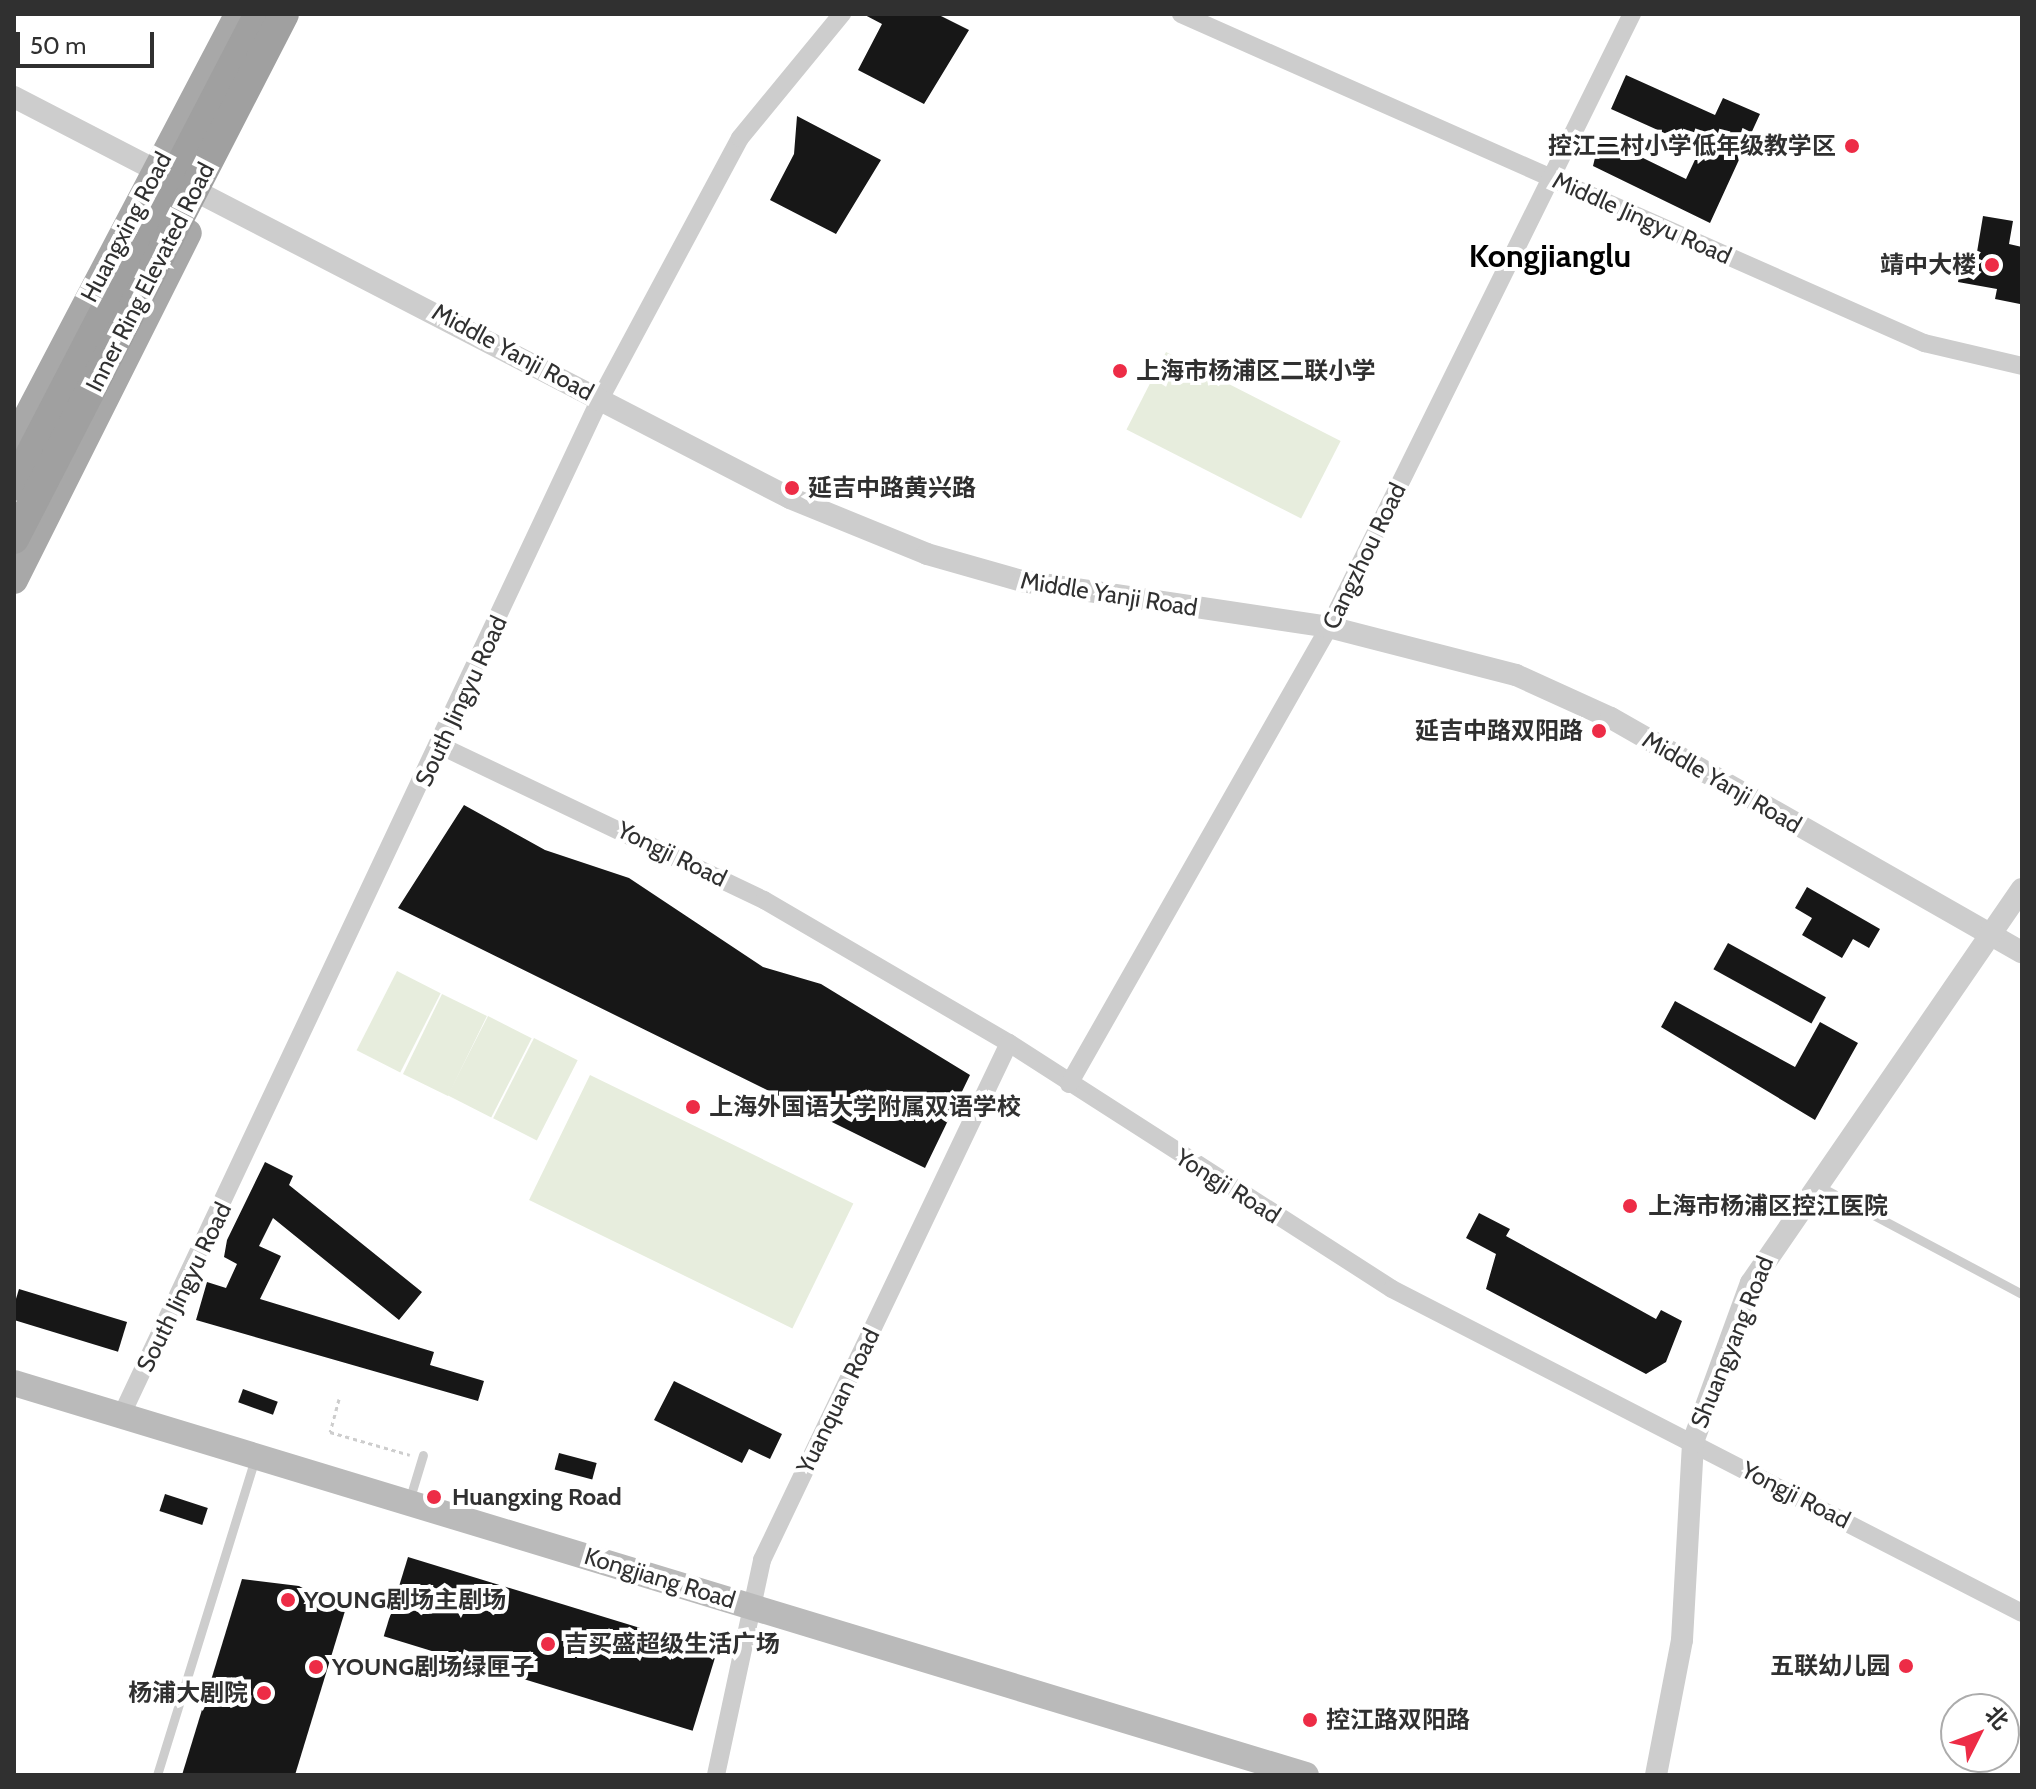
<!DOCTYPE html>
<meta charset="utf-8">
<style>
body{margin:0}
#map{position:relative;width:2036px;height:1789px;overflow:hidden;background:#fff;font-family:Cabin,"Noto Sans SC",sans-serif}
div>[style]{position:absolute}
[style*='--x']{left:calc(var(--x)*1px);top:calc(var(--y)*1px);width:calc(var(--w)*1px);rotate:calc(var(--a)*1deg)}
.green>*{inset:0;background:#e7eddd;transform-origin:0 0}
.building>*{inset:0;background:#171717;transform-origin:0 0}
.path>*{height:3px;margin-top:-1.5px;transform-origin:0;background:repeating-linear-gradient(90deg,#cdcdcd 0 4px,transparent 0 8px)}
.service>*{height:9px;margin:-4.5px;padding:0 4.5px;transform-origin:4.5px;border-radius:4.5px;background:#cdcdcd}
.minor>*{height:18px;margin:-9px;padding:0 9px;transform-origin:9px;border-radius:9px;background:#cdcdcd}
.tertiary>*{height:22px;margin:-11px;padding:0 11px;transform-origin:11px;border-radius:11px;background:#cdcdcd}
.secondary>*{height:26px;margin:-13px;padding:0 13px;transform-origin:13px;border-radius:13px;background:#bababa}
.primary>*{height:28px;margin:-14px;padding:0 14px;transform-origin:14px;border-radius:14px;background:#a8a8a8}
.trunk-bridge>*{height:30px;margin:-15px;padding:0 15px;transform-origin:15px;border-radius:15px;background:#a0a0a0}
.dots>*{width:22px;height:22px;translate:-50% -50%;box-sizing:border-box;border:4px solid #fff;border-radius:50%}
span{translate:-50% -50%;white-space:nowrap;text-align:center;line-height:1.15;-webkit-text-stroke:8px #fff;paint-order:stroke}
.poi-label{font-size:24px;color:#303030;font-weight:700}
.right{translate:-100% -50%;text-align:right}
.left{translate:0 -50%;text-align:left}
.street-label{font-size:24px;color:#303030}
.district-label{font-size:32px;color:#000;font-weight:700}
.frame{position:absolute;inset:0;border:16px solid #303030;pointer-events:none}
.north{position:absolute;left:1940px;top:1693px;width:80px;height:80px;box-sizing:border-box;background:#fff;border:2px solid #acacac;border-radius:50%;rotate:48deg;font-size:22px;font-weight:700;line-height:32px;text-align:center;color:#303030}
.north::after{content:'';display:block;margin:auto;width:28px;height:36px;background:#ed2c46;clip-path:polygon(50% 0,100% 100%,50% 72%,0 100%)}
.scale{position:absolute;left:16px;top:32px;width:138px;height:36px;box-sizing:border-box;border:4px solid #303030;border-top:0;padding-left:10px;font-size:24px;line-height:28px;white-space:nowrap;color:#303030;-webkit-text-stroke:6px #fff;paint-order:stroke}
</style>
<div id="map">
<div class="green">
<i style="left:1166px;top:352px;width:196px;height:87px;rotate:27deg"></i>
<i style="left:397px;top:971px;width:49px;height:89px;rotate:27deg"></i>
<i style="left:442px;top:994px;width:50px;height:89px;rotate:26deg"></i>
<i style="left:488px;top:1016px;width:49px;height:89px;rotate:27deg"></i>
<i style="left:534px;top:1038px;width:49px;height:90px;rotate:27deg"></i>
<i style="left:590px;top:1075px;width:293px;height:139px;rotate:26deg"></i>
</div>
<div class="building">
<i style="clip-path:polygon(863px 14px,937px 14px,969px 30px,924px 104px,858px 70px,882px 24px)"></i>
<i style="clip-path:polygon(1626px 75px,1715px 115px,1723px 98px,1760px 114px,1710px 223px,1593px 166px,1600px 137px,1686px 179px,1700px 149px,1611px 109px)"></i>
<i style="clip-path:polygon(797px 116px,881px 160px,836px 234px,770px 200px,794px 154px)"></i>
<i style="clip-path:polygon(1983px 216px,2013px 221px,2009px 244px,2022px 247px,2020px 304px,1995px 299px,1997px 289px,1958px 282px,1964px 249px,1977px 252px)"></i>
<i style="clip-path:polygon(464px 805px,545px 850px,629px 878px,763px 967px,821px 984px,970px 1075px,925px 1168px,398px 908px)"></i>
<i style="clip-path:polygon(1807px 887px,1880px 929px,1869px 948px,1853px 939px,1842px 958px,1802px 935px,1812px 918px,1795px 908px)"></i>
<i style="left:1728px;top:943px;width:112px;height:30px;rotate:29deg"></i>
<i style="clip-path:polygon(1675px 1001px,1795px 1067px,1820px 1022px,1858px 1043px,1815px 1120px,1661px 1027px)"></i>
<i style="clip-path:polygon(265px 1162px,293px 1176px,289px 1185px,422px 1292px,399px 1320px,273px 1218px,259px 1246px,281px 1256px,260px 1299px,434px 1352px,430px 1365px,484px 1381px,478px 1401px,196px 1320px,207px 1282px,226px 1288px,237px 1264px,224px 1257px,227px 1240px)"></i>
<i style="clip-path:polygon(1479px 1213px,1510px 1229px,1506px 1236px,1656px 1319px,1661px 1310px,1682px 1321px,1666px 1362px,1646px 1374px,1486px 1289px,1496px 1254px,1466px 1238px)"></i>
<i style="left:19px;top:1289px;width:113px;height:31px;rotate:17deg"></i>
<i style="clip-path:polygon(674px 1381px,782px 1434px,770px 1459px,749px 1449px,742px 1463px,654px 1420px)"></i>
<i style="left:243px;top:1389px;width:37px;height:14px;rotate:20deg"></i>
<i style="left:559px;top:1453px;width:39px;height:17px;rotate:15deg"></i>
<i style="left:165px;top:1494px;width:45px;height:18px;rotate:18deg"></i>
<i style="left:408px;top:1557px;width:323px;height:83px;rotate:17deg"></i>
<i style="clip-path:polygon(242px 1579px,299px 1586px,345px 1611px,295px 1775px,182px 1775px)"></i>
</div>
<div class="path">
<i style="--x:339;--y:1399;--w:34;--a:105"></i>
<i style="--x:330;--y:1432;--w:83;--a:16"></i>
</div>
<div class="service">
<i style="--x:1817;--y:1185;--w:232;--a:28"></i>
<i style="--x:409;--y:1501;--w:48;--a:-73.1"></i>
<i style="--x:157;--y:1775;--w:332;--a:-72.8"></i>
</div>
<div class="minor">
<i style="--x:1181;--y:14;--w:813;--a:23.88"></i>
<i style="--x:1924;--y:343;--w:101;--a:13.2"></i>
<i style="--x:441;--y:746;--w:358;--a:25.5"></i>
<i style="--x:764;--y:900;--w:284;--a:30.3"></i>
<i style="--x:1009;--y:1043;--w:455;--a:32.7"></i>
<i style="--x:1392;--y:1289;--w:708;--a:27.22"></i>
<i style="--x:1069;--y:1084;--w:526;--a:-60.36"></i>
<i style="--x:1329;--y:627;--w:684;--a:-63.7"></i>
<i style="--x:122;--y:1414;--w:1122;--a:-64.78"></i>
<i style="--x:600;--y:399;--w:296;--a:-61.8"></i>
<i style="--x:740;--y:138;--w:161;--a:-50.6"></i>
<i style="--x:716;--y:1775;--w:220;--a:-77.9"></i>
<i style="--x:762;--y:1560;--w:573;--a:-64.46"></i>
</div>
<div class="tertiary">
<i style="--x:14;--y:97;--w:873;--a:27.33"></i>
<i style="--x:790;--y:498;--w:148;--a:22.2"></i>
<i style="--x:927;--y:554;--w:99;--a:15.9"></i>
<i style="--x:1022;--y:581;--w:310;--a:8.5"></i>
<i style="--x:1329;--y:627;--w:193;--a:14.4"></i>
<i style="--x:1516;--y:675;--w:104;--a:24.4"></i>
<i style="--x:1611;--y:718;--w:473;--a:29.7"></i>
<i style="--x:1656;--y:1775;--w:137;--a:-79.1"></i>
<i style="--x:1682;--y:1640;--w:198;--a:-86.8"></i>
<i style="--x:1693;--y:1442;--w:169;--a:-70"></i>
<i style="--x:1751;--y:1283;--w:478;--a:-55.5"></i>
</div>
<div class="secondary">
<i style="--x:14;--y:1383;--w:1350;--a:16.88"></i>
</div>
<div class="primary">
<i style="--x:14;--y:442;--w:484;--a:-62.3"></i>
<i style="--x:14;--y:580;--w:388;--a:-63.4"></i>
</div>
<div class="trunk-bridge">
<i style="--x:14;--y:486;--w:532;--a:-62.57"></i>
<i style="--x:14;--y:539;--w:590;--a:-62.78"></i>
</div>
<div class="dots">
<i style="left:1852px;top:146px;background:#ed2c46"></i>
<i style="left:1992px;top:265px;background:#ed2c46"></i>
<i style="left:1120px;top:371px;background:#ed2c46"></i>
<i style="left:792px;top:488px;background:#ed2c46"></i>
<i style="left:1599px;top:731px;background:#ed2c46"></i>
<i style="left:693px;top:1107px;background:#ed2c46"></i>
<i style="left:1630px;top:1206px;background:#ed2c46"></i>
<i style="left:434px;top:1497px;background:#ed2c46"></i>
<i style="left:288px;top:1600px;background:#ed2c46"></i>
<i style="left:548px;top:1644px;background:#ed2c46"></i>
<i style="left:1906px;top:1666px;background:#ed2c46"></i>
<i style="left:316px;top:1667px;background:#ed2c46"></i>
<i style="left:264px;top:1693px;background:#ed2c46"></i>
<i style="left:1310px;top:1720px;background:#ed2c46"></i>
</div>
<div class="poi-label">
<span class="right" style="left:1836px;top:146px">控江二村小学低年级教学区</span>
<span class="right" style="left:1976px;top:265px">靖中大楼</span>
<span class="left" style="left:1136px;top:371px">上海市杨浦区二联小学</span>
<span class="left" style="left:808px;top:488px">延吉中路黄兴路</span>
<span class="right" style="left:1583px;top:731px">延吉中路双阳路</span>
<span class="left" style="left:709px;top:1107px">上海外国语大学附属双语学校</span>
<span class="left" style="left:1648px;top:1206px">上海市杨浦区控江医院</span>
<span class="left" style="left:452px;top:1497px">Huangxing Road</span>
<span class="left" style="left:304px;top:1600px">YOUNG剧场主剧场</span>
<span class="left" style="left:564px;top:1644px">吉买盛超级生活广场</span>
<span class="right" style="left:1890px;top:1666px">五联幼儿园</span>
<span class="left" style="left:332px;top:1667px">YOUNG剧场绿匣子</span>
<span class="right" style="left:248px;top:1693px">杨浦大剧院</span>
<span class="left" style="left:1326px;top:1720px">控江路双阳路</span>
</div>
<div class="street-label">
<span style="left:1642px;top:218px;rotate:24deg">Middle Jingyu Road</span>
<span style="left:126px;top:227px;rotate:-62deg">Huangxing Road</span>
<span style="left:150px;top:277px;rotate:-63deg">Inner Ring Elevated Road</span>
<span style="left:513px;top:352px;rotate:28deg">Middle Yanji Road</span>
<span style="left:1364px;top:556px;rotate:-64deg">Cangzhou Road</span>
<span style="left:1109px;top:594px;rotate:9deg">Middle Yanji Road</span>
<span style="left:461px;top:701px;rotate:-65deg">South Jingyu Road</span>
<span style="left:1722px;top:782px;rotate:30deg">Middle Yanji Road</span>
<span style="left:672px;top:854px;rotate:26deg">Yongji Road</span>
<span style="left:1228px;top:1186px;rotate:32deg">Yongji Road</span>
<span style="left:184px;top:1287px;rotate:-64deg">South Jingyu Road</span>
<span style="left:1732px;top:1342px;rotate:-68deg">Shuangyang Road</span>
<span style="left:838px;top:1401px;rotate:-64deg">Yuanquan Road</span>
<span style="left:1796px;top:1495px;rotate:27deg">Yongji Road</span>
<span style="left:660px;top:1578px;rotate:17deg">Kongjiang Road</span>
</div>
<div class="district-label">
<span style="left:1550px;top:256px">Kongjianglu</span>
</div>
<div class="frame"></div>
<div class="north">北</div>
<div class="scale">50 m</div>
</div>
